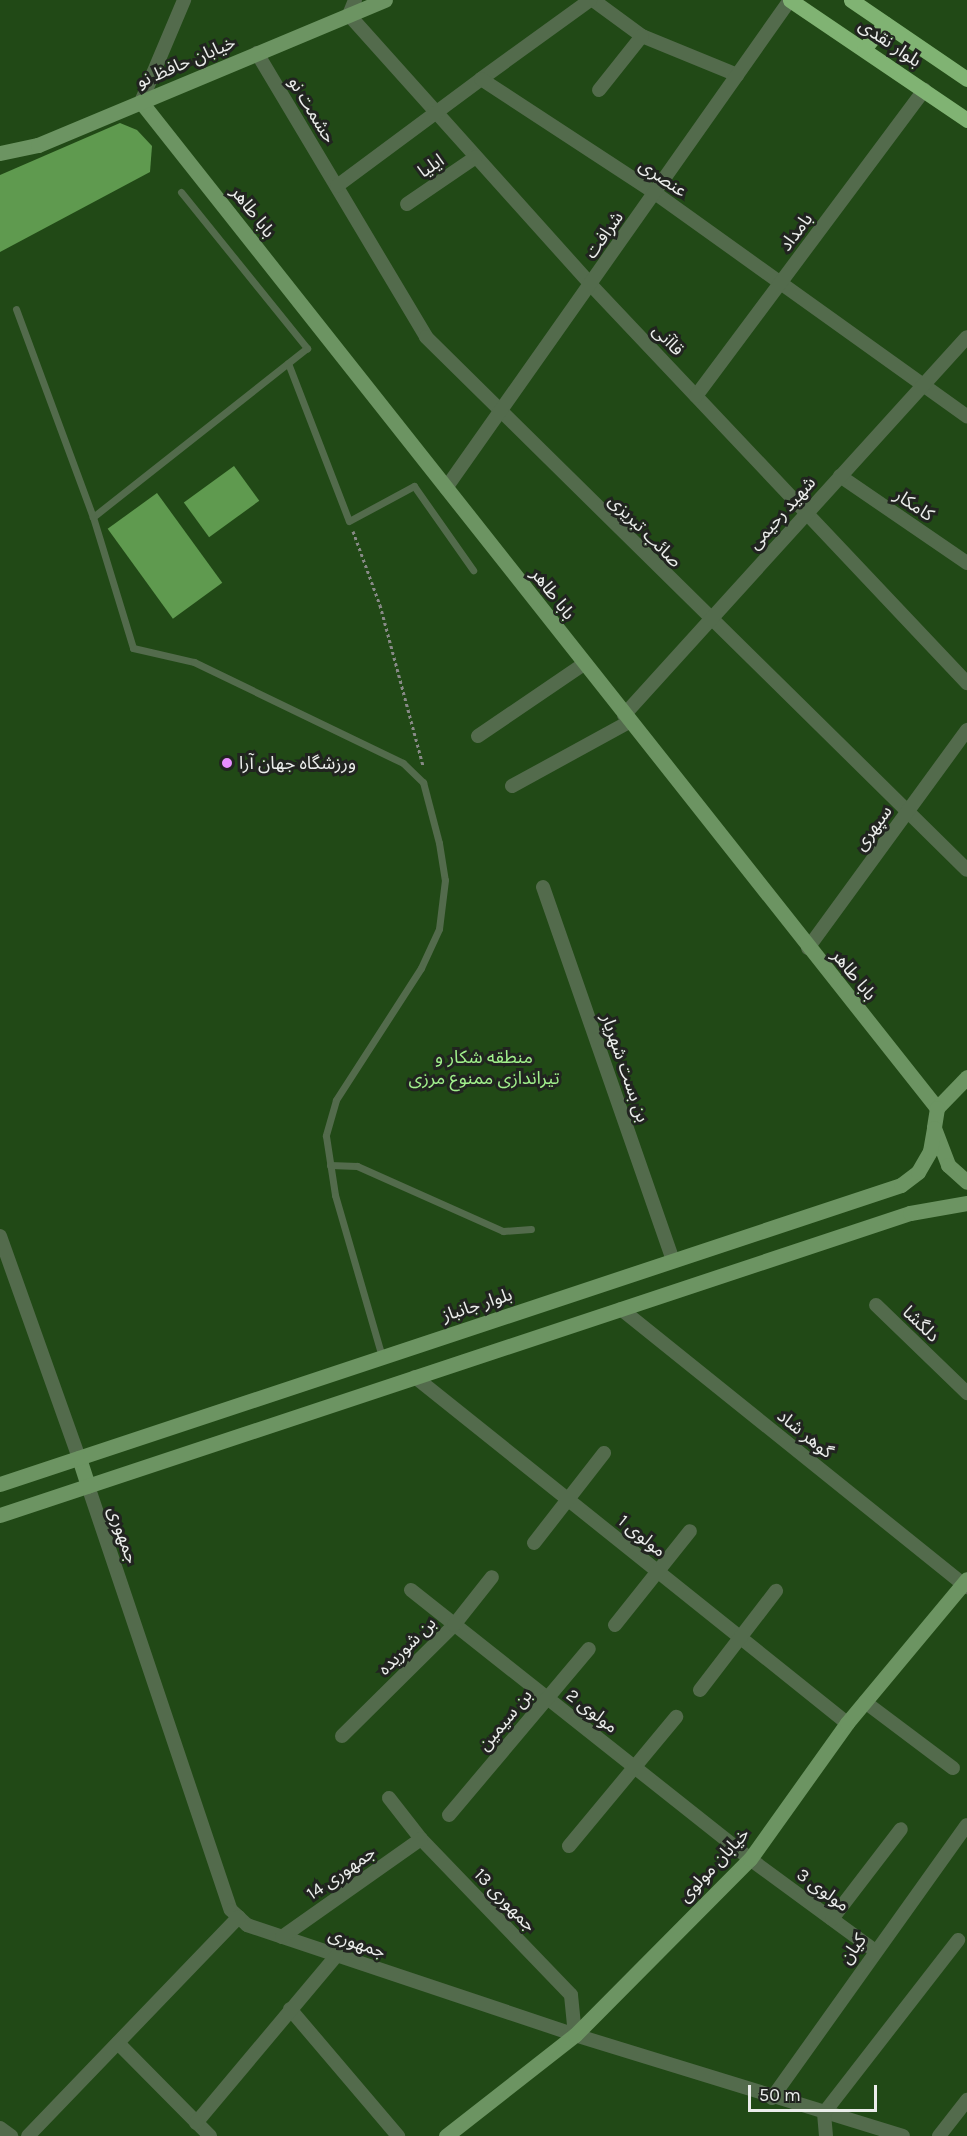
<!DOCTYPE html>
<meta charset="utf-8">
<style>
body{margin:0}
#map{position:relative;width:967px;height:2136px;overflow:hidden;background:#212420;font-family:Karla,"Noto Sans Arabic",sans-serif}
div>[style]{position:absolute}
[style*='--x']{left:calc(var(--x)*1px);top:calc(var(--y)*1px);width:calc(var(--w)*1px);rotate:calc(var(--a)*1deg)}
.green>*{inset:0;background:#214916;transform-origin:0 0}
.building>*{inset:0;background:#5f9a4f;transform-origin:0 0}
.path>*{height:3px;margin-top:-1.5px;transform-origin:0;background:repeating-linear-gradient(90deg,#888a87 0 3px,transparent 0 6px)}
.lane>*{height:7px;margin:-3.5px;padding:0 3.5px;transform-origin:3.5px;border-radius:3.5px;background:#536b4c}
.street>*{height:14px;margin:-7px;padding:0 7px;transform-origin:7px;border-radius:7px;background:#536b4c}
.secondary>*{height:15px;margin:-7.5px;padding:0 7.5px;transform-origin:7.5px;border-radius:7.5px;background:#6c9462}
.primary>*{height:15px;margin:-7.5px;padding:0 7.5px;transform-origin:7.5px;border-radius:7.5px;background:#80b373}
.dots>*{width:16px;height:16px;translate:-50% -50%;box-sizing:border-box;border:3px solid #212420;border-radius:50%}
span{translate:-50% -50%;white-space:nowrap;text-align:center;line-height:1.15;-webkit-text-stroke:6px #212420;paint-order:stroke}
.street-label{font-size:18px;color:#ebedeb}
.poi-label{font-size:18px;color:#ebedeb}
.left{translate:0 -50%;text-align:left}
.park-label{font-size:18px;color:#a1f08c}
.scale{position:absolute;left:748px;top:2085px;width:129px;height:27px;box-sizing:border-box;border:3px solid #ebedeb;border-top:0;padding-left:8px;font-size:18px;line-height:21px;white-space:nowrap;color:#ebedeb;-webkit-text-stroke:4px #212420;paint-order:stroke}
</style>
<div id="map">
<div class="green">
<i style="left:0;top:0;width:967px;height:2136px"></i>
</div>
<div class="building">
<i style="clip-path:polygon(120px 123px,137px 130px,152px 146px,150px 172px,0 252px,0 175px)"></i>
<i style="left:234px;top:466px;width:43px;height:62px;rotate:54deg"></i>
<i style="left:157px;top:493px;width:111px;height:61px;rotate:54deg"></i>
</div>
<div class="path">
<i style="--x:353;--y:531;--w:79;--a:70"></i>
<i style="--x:380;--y:605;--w:166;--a:75"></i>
</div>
<div class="lane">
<i style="--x:181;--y:192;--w:201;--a:51.1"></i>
<i style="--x:307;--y:348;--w:273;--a:141.7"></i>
<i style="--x:93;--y:517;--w:137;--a:73"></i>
<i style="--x:133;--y:648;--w:63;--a:12.9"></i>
<i style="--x:194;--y:662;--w:232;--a:25.8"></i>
<i style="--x:403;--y:763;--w:28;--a:44"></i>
<i style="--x:423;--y:782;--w:63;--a:75.3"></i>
<i style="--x:439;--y:843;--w:37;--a:81"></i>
<i style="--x:445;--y:880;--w:49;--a:97"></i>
<i style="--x:439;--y:929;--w:43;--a:114.8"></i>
<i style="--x:421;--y:968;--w:157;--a:122.8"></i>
<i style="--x:336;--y:1100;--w:37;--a:106"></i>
<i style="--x:326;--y:1136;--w:60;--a:81.3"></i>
<i style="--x:335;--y:1195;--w:169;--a:73.8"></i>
<i style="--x:16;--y:309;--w:222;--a:69.7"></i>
<i style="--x:288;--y:363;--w:169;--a:68.9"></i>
<i style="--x:349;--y:521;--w:74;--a:-28.3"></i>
<i style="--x:414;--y:486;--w:103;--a:54.9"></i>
<i style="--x:330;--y:1165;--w:27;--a:2"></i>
<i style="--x:357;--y:1166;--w:160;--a:24"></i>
<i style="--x:503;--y:1231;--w:28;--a:-4"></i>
</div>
<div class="street">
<i style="--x:355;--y:0;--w:16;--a:112"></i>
<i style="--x:349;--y:15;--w:363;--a:48.1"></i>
<i style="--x:591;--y:285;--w:548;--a:46.63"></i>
<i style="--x:593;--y:0;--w:61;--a:36.3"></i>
<i style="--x:642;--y:36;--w:103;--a:22.3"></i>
<i style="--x:257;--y:53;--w:330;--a:59.2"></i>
<i style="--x:426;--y:337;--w:759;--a:44.57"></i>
<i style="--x:481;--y:79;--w:135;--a:-35.9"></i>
<i style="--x:599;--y:90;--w:69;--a:-51.5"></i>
<i style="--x:141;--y:102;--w:111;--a:-67.1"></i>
<i style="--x:337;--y:186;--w:179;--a:-36.6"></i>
<i style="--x:481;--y:79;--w:208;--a:33.2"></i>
<i style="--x:655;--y:193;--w:384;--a:35.6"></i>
<i style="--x:407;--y:204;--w:83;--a:-34.3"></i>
<i style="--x:696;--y:396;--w:382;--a:-53.3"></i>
<i style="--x:840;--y:476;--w:154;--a:34.4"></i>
<i style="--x:446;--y:488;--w:597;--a:-54.82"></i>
<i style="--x:624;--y:715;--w:510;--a:-47.78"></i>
<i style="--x:478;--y:736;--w:128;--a:-34.2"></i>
<i style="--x:512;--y:786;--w:133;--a:-28.7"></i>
<i style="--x:543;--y:887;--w:396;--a:70.8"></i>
<i style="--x:808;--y:948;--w:270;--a:-53.9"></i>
<i style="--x:0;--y:1236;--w:236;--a:70.4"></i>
<i style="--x:876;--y:1305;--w:127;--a:44"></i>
<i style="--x:621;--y:1309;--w:444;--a:38.8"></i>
<i style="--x:415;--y:1377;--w:553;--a:38.69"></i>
<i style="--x:88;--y:1486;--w:447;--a:71.4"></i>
<i style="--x:231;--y:1910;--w:22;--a:43"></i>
<i style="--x:247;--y:1925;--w:346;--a:18.5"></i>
<i style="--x:575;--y:2035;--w:343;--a:17.1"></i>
<i style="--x:534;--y:1543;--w:114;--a:-52.1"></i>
<i style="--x:411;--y:1590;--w:433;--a:38.4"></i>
<i style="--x:750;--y:1859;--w:154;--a:36.3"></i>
<i style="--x:615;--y:1625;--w:120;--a:-51.4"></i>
<i style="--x:700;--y:1690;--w:125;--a:-52.5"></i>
<i style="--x:865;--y:1702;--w:110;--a:36.9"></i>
<i style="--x:342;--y:1736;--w:158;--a:-44.7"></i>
<i style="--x:454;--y:1625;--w:61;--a:-51.6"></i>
<i style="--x:389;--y:1798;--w:52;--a:52"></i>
<i style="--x:421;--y:1839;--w:216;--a:46.1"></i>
<i style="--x:571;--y:1995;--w:40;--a:84.3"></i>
<i style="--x:449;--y:1815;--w:217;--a:-49.9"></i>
<i style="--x:569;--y:1846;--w:168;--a:-50.3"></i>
<i style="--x:832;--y:1919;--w:113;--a:-52.5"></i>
<i style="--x:282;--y:1937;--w:170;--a:-35.2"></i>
<i style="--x:290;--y:2009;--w:167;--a:49.6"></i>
<i style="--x:118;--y:2043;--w:131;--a:45.3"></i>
<i style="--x:772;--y:2098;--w:335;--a:-54.5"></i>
<i style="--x:196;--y:2123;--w:219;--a:-50"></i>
<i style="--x:0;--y:2128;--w:14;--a:36"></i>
<i style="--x:28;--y:2136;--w:304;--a:-46.1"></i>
<i style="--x:826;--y:2136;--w:23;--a:-95"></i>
<i style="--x:824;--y:2113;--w:219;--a:-52.2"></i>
<i style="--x:939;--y:2136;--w:46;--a:-52.1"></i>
</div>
<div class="secondary">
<i style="--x:141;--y:102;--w:1283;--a:51.65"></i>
<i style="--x:0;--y:153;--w:39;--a:-12"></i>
<i style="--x:38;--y:145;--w:376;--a:-22.7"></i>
<i style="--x:967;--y:1077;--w:43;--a:134.1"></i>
<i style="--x:937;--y:1108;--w:20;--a:99"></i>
<i style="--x:934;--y:1128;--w:40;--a:69"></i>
<i style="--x:948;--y:1165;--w:25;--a:42"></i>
<i style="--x:79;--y:1458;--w:29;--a:72"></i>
<i style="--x:0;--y:1484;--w:949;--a:-18.36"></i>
<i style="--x:901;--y:1185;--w:21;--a:-37"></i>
<i style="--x:918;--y:1172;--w:24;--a:-60"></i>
<i style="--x:930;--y:1151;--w:23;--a:-80"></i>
<i style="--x:0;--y:1515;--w:959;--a:-18.36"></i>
<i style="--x:910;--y:1213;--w:58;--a:-10"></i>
<i style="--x:446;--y:2136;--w:164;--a:-38.1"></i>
<i style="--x:575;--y:2035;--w:248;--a:-45.2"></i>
<i style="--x:750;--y:1859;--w:167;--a:-54.5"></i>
<i style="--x:847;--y:1723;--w:187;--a:-50.2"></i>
</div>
<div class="primary">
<i style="--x:790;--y:0;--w:214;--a:34.1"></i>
<i style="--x:851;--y:0;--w:140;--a:34.3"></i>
<i style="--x:864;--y:49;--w:33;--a:-51"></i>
</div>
<div class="dots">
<i style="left:227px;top:763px;background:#e88eff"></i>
</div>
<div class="street-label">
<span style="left:890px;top:43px;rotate:34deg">بلوار نقدی</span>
<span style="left:186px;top:62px;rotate:-23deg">خیابان حافظ نو</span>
<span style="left:312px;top:110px;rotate:59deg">حشمت نو</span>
<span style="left:431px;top:166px;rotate:-34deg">ایلیا</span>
<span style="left:663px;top:178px;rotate:34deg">عنصری</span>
<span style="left:253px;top:212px;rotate:52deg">بابا طاهر</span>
<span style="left:796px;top:232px;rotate:-53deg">بامداد</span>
<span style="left:604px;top:235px;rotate:-55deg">شرافت</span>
<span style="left:668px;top:340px;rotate:46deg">قاآنی</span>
<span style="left:914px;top:505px;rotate:34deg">کامکار</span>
<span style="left:782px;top:513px;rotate:-48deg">شهید رحیمی</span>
<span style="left:645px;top:531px;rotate:45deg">صائب تبریزی</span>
<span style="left:553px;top:594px;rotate:52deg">بابا طاهر</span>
<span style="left:873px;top:828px;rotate:-54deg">سپهری</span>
<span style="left:854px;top:975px;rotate:51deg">بابا طاهر</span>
<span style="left:625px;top:1068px;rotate:71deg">بن بست شهریار</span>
<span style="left:477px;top:1305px;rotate:-18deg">بلوار جانباز</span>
<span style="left:921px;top:1324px;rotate:44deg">دلگشا</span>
<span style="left:805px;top:1434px;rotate:39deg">گوهر شاد</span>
<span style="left:123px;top:1535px;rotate:71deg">جمهوری</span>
<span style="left:642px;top:1536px;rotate:39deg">مولوی 1</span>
<span style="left:407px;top:1646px;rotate:-45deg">بن شوریده</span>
<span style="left:592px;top:1711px;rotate:38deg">مولوی 2</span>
<span style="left:505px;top:1720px;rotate:-50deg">بن سیمین</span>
<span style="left:714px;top:1865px;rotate:-47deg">خیابان مولوی</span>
<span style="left:341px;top:1873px;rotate:-35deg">جمهوری 14</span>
<span style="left:823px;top:1890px;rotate:36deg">مولوی 3</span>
<span style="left:505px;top:1900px;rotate:46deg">جمهوری 13</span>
<span style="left:357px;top:1943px;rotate:19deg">جمهوری</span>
<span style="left:853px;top:1949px;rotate:-55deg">کیان</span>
</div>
<div class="poi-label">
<span class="left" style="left:239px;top:763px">ورزشگاه جهان آرا</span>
</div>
<div class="park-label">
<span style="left:484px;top:1068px">منطقه شکار و<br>تیراندازی ممنوع مرزی</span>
</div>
<div class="scale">50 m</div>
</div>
